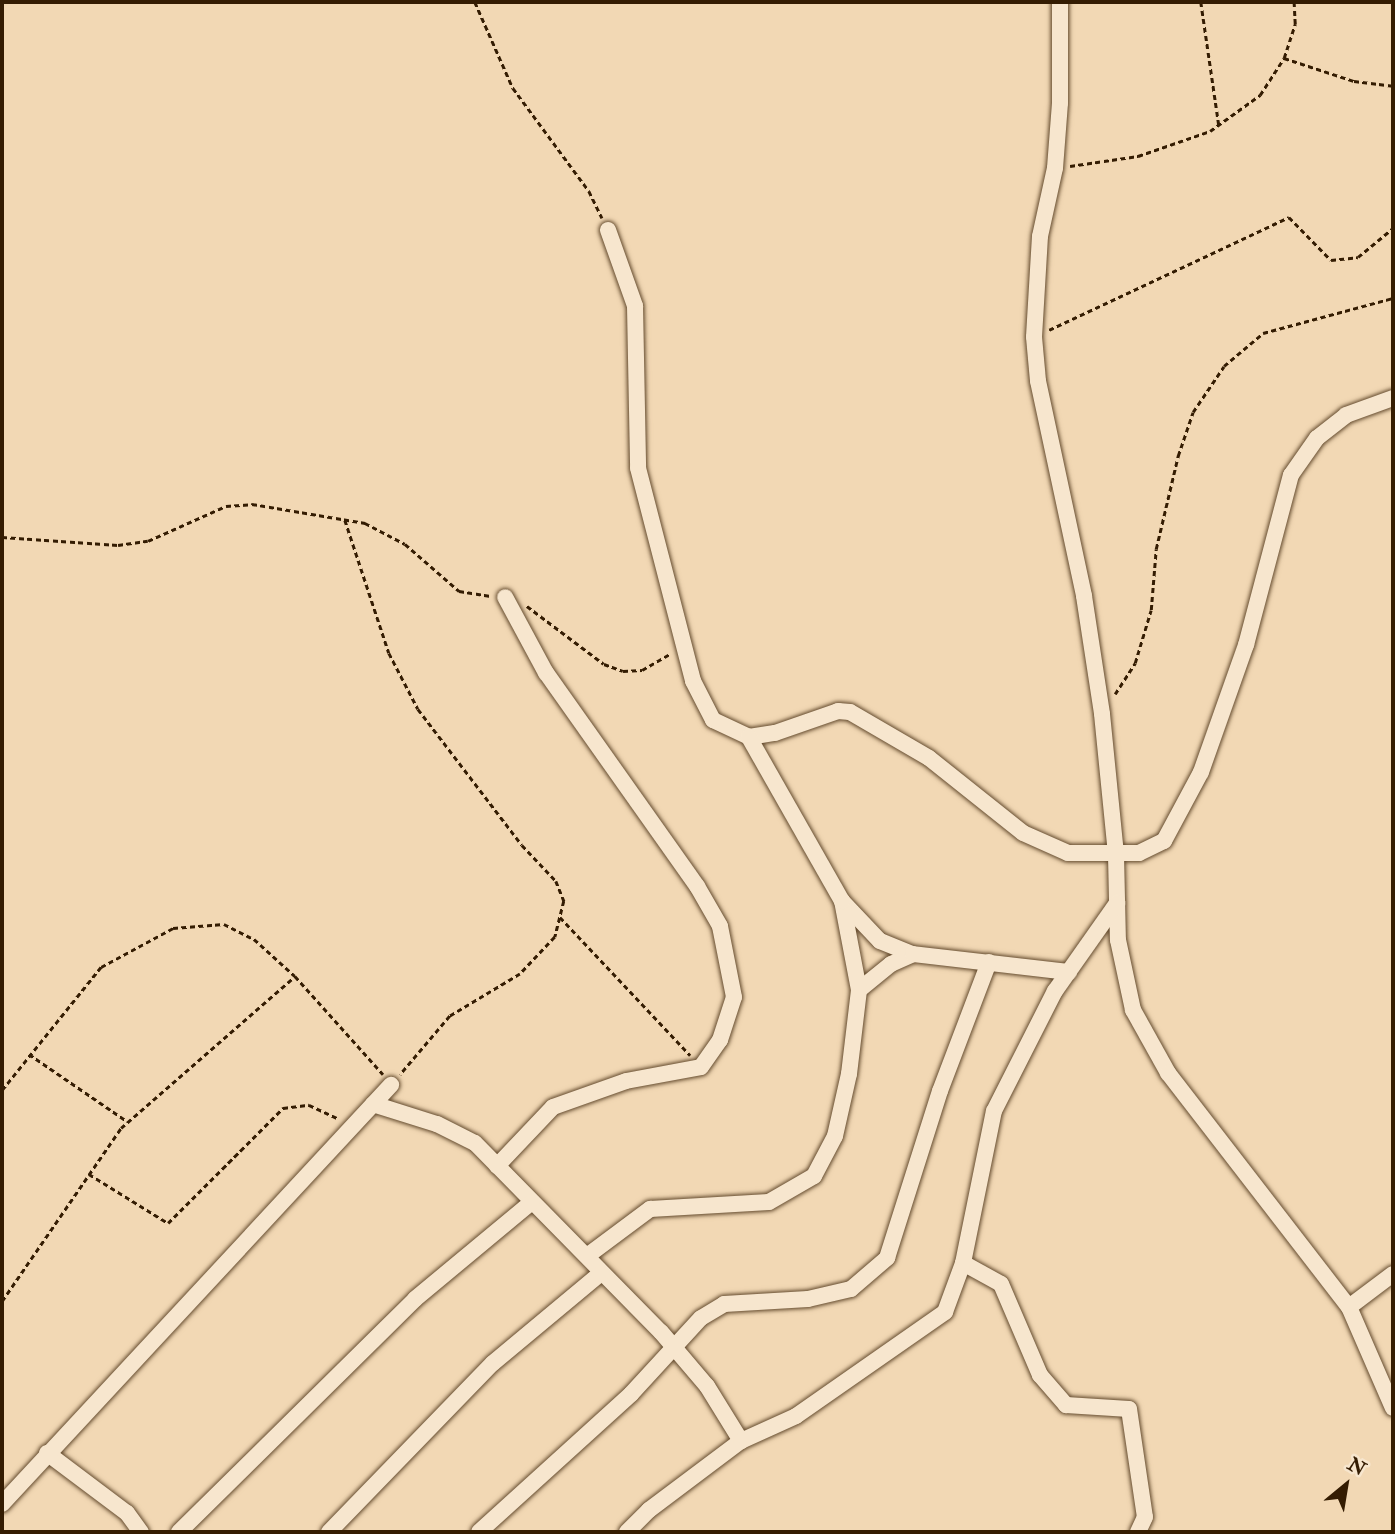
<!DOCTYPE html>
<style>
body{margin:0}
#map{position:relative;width:1395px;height:1534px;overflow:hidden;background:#f2d8b4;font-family:"IM FELL Double Pica",serif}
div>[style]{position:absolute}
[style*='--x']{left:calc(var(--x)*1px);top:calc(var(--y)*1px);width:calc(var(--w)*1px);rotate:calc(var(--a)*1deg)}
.path>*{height:2.5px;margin-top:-1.25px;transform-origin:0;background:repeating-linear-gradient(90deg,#341c02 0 5px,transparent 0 8.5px)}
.roads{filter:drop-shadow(0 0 2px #644b2e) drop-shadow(0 0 2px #644b2e)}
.minor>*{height:16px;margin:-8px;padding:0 8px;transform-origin:8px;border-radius:8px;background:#f7e6ce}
span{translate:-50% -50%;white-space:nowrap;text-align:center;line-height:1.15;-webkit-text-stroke:6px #f7e6ce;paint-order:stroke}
.frame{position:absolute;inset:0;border:4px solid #341c02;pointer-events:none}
.north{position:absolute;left:1311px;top:1450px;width:70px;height:70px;-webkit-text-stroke:5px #f7e6ce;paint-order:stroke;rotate:30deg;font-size:19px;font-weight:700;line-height:28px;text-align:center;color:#341c02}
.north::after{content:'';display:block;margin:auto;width:24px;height:32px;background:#341c02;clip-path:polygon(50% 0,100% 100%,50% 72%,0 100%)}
</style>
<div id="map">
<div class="path">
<i style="--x:475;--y:2;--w:94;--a:66.2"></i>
<i style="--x:513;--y:88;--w:128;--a:53.6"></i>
<i style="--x:589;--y:191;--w:30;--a:64"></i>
<i style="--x:1201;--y:2;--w:124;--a:81.7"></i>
<i style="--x:1284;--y:58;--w:74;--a:18.2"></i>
<i style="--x:1354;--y:81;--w:39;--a:7"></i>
<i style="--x:1070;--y:166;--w:69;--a:-8.4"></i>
<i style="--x:1138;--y:156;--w:76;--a:-19.1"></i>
<i style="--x:1210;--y:131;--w:62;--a:-35.8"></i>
<i style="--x:1260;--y:95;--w:44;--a:-57"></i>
<i style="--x:1284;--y:58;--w:36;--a:-72"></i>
<i style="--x:1295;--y:24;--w:22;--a:-93"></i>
<i style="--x:1049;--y:330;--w:265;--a:-25.2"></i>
<i style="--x:1289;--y:217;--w:60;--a:45.7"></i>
<i style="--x:1331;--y:260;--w:27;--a:-6"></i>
<i style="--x:1358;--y:257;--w:45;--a:-39.6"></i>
<i style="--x:345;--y:520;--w:140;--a:71.7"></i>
<i style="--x:389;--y:653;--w:63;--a:62.6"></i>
<i style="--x:418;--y:709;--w:171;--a:52.6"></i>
<i style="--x:522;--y:845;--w:50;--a:46.6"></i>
<i style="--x:556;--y:881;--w:22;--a:68"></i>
<i style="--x:564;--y:901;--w:37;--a:104"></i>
<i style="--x:555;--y:937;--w:51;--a:133.4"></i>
<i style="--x:520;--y:974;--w:82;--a:149"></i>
<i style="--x:450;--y:1016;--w:77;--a:130.3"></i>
<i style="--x:2;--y:537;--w:116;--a:3.9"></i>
<i style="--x:118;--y:545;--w:30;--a:-8"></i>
<i style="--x:148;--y:541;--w:85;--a:-24.2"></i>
<i style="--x:226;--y:506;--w:26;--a:-4"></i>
<i style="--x:252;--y:504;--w:115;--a:9.5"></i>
<i style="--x:365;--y:523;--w:45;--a:27.7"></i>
<i style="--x:405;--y:544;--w:72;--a:41"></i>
<i style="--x:459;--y:591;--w:32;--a:9"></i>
<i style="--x:1393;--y:592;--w:74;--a:90"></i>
<i style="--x:527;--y:606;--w:96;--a:37"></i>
<i style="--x:604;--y:664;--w:20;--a:20"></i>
<i style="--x:623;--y:671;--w:19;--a:-3"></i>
<i style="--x:642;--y:670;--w:32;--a:-30"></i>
<i style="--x:1115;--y:694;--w:37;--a:-57"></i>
<i style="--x:1135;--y:663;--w:55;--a:-73.2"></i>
<i style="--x:1151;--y:610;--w:61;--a:-85.3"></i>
<i style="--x:1156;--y:549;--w:96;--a:-76.7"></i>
<i style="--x:1178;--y:456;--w:46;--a:-71.2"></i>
<i style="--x:1193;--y:412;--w:55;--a:-56"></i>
<i style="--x:1224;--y:366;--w:51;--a:-40.2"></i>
<i style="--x:1263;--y:333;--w:135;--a:-15.1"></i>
<i style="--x:560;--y:917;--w:190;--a:46.7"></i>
<i style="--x:29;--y:1054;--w:119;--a:34.4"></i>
<i style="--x:2;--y:1090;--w:158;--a:-51.2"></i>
<i style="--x:101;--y:967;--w:82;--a:-28.4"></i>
<i style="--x:173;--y:928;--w:51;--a:-4.5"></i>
<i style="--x:224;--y:924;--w:34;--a:27"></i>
<i style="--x:254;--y:939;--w:55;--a:42.1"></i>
<i style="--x:89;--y:1174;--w:93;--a:31.8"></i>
<i style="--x:168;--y:1223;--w:163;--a:-45"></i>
<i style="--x:283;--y:1108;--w:26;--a:-7"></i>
<i style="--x:309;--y:1105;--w:33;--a:25"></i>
<i style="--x:2;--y:1301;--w:210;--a:-55.5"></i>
<i style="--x:121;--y:1128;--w:231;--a:-41.1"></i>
<i style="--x:295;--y:976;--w:132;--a:48.1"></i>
</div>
<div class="roads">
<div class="minor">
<i style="--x:1060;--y:2;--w:101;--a:90"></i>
<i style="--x:1060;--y:103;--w:65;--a:94.4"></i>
<i style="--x:1055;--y:168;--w:70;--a:102.4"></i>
<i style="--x:1040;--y:236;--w:101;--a:93.4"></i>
<i style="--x:1034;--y:337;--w:44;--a:84.8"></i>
<i style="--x:1038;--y:381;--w:220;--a:77.9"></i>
<i style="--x:1084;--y:596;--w:119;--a:81.3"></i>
<i style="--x:1102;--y:714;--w:142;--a:84.3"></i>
<i style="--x:1116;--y:855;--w:85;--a:88.7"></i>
<i style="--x:1118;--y:940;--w:72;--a:77.9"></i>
<i style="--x:1133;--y:1010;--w:72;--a:60.9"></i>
<i style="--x:1168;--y:1073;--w:296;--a:52.3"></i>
<i style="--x:1349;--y:1307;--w:110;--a:66.5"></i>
<i style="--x:608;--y:230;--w:81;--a:70.4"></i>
<i style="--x:635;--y:306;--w:162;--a:88.9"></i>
<i style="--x:638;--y:468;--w:220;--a:75.5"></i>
<i style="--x:693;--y:681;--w:44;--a:62.9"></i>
<i style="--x:713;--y:720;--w:40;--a:25"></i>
<i style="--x:749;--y:737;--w:26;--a:-9"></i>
<i style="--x:775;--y:733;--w:67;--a:-19.2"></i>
<i style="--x:838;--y:711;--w:12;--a:5"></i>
<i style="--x:850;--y:712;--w:91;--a:30.2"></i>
<i style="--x:929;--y:758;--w:120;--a:38.6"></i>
<i style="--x:1023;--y:833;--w:49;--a:24"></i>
<i style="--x:1068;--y:853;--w:71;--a:0"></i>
<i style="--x:1139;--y:853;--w:28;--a:-26"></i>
<i style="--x:1164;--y:841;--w:78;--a:-61.8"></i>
<i style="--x:1201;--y:772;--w:135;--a:-70.5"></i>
<i style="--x:1246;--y:645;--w:176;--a:-75.2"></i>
<i style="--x:1291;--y:475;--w:45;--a:-54.9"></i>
<i style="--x:1317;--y:438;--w:37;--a:-38"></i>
<i style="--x:1346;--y:415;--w:50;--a:-19.9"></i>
<i style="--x:842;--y:901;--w:55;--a:46.5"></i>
<i style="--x:880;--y:941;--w:35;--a:22"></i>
<i style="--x:859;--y:990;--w:41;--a:-39.1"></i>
<i style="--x:891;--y:964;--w:24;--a:-24"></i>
<i style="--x:913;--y:954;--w:157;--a:6.6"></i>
<i style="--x:373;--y:1104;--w:67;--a:17.4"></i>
<i style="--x:437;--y:1124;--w:42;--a:26.6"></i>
<i style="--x:475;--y:1143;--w:265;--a:45.5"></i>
<i style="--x:661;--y:1332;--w:71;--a:49.6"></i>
<i style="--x:707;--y:1386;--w:65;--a:58.3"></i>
<i style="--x:497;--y:1166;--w:81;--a:-46.5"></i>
<i style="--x:553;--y:1107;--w:77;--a:-19.6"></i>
<i style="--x:626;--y:1081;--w:76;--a:-10.6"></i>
<i style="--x:701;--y:1067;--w:33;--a:-55"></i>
<i style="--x:720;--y:1040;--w:45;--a:-72"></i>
<i style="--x:734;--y:997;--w:72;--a:-101.2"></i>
<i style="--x:720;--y:926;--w:46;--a:-119.9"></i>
<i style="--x:697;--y:886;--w:261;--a:-125.3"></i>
<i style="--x:546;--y:673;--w:86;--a:-118.3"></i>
<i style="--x:587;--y:1256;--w:79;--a:-36.7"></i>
<i style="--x:650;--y:1209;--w:119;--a:-3.4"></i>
<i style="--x:769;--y:1202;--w:52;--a:-30"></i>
<i style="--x:814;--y:1176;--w:45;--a:-62.3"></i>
<i style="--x:835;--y:1136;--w:64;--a:-77.3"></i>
<i style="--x:849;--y:1074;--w:85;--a:-83.2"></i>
<i style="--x:859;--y:990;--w:91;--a:-100.8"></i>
<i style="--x:842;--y:901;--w:189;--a:-119.6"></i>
<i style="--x:963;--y:1263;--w:43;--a:28.9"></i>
<i style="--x:1001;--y:1284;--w:99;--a:66.8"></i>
<i style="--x:1040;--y:1375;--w:40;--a:49"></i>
<i style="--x:1066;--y:1405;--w:63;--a:3.6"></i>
<i style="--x:1129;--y:1409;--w:109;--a:81.6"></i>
<i style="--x:1145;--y:1517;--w:17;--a:115"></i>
<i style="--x:1349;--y:1307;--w:55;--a:-36.9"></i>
<i style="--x:47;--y:1453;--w:100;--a:36.9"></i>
<i style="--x:127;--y:1513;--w:24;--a:54"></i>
<i style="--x:2;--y:1504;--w:572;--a:-47.13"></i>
<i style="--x:179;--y:1532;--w:332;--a:-44.6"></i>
<i style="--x:415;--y:1299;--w:152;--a:-39.7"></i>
<i style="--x:329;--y:1532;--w:235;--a:-45.9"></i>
<i style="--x:493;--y:1363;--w:141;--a:-39.8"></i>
<i style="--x:479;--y:1532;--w:205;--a:-42.2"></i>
<i style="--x:631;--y:1394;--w:103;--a:-47.4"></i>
<i style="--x:701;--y:1318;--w:27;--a:-31"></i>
<i style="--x:724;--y:1304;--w:84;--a:-3.4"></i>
<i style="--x:808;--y:1299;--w:44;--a:-13.1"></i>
<i style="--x:851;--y:1289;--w:48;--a:-40.7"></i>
<i style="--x:887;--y:1258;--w:175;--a:-72.4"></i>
<i style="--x:940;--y:1091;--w:138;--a:-69.2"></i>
<i style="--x:627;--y:1532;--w:31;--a:-45"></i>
<i style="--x:649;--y:1510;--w:115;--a:-36.9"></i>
<i style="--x:741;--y:1441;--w:60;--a:-24.4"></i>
<i style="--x:796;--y:1416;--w:182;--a:-34.9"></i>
<i style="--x:945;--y:1312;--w:52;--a:-69.8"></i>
<i style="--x:963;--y:1263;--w:155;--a:-78.5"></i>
<i style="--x:994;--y:1111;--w:135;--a:-63.1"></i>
<i style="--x:1055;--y:991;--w:108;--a:-54.8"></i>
</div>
</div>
<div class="frame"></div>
<div class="north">N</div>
</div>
